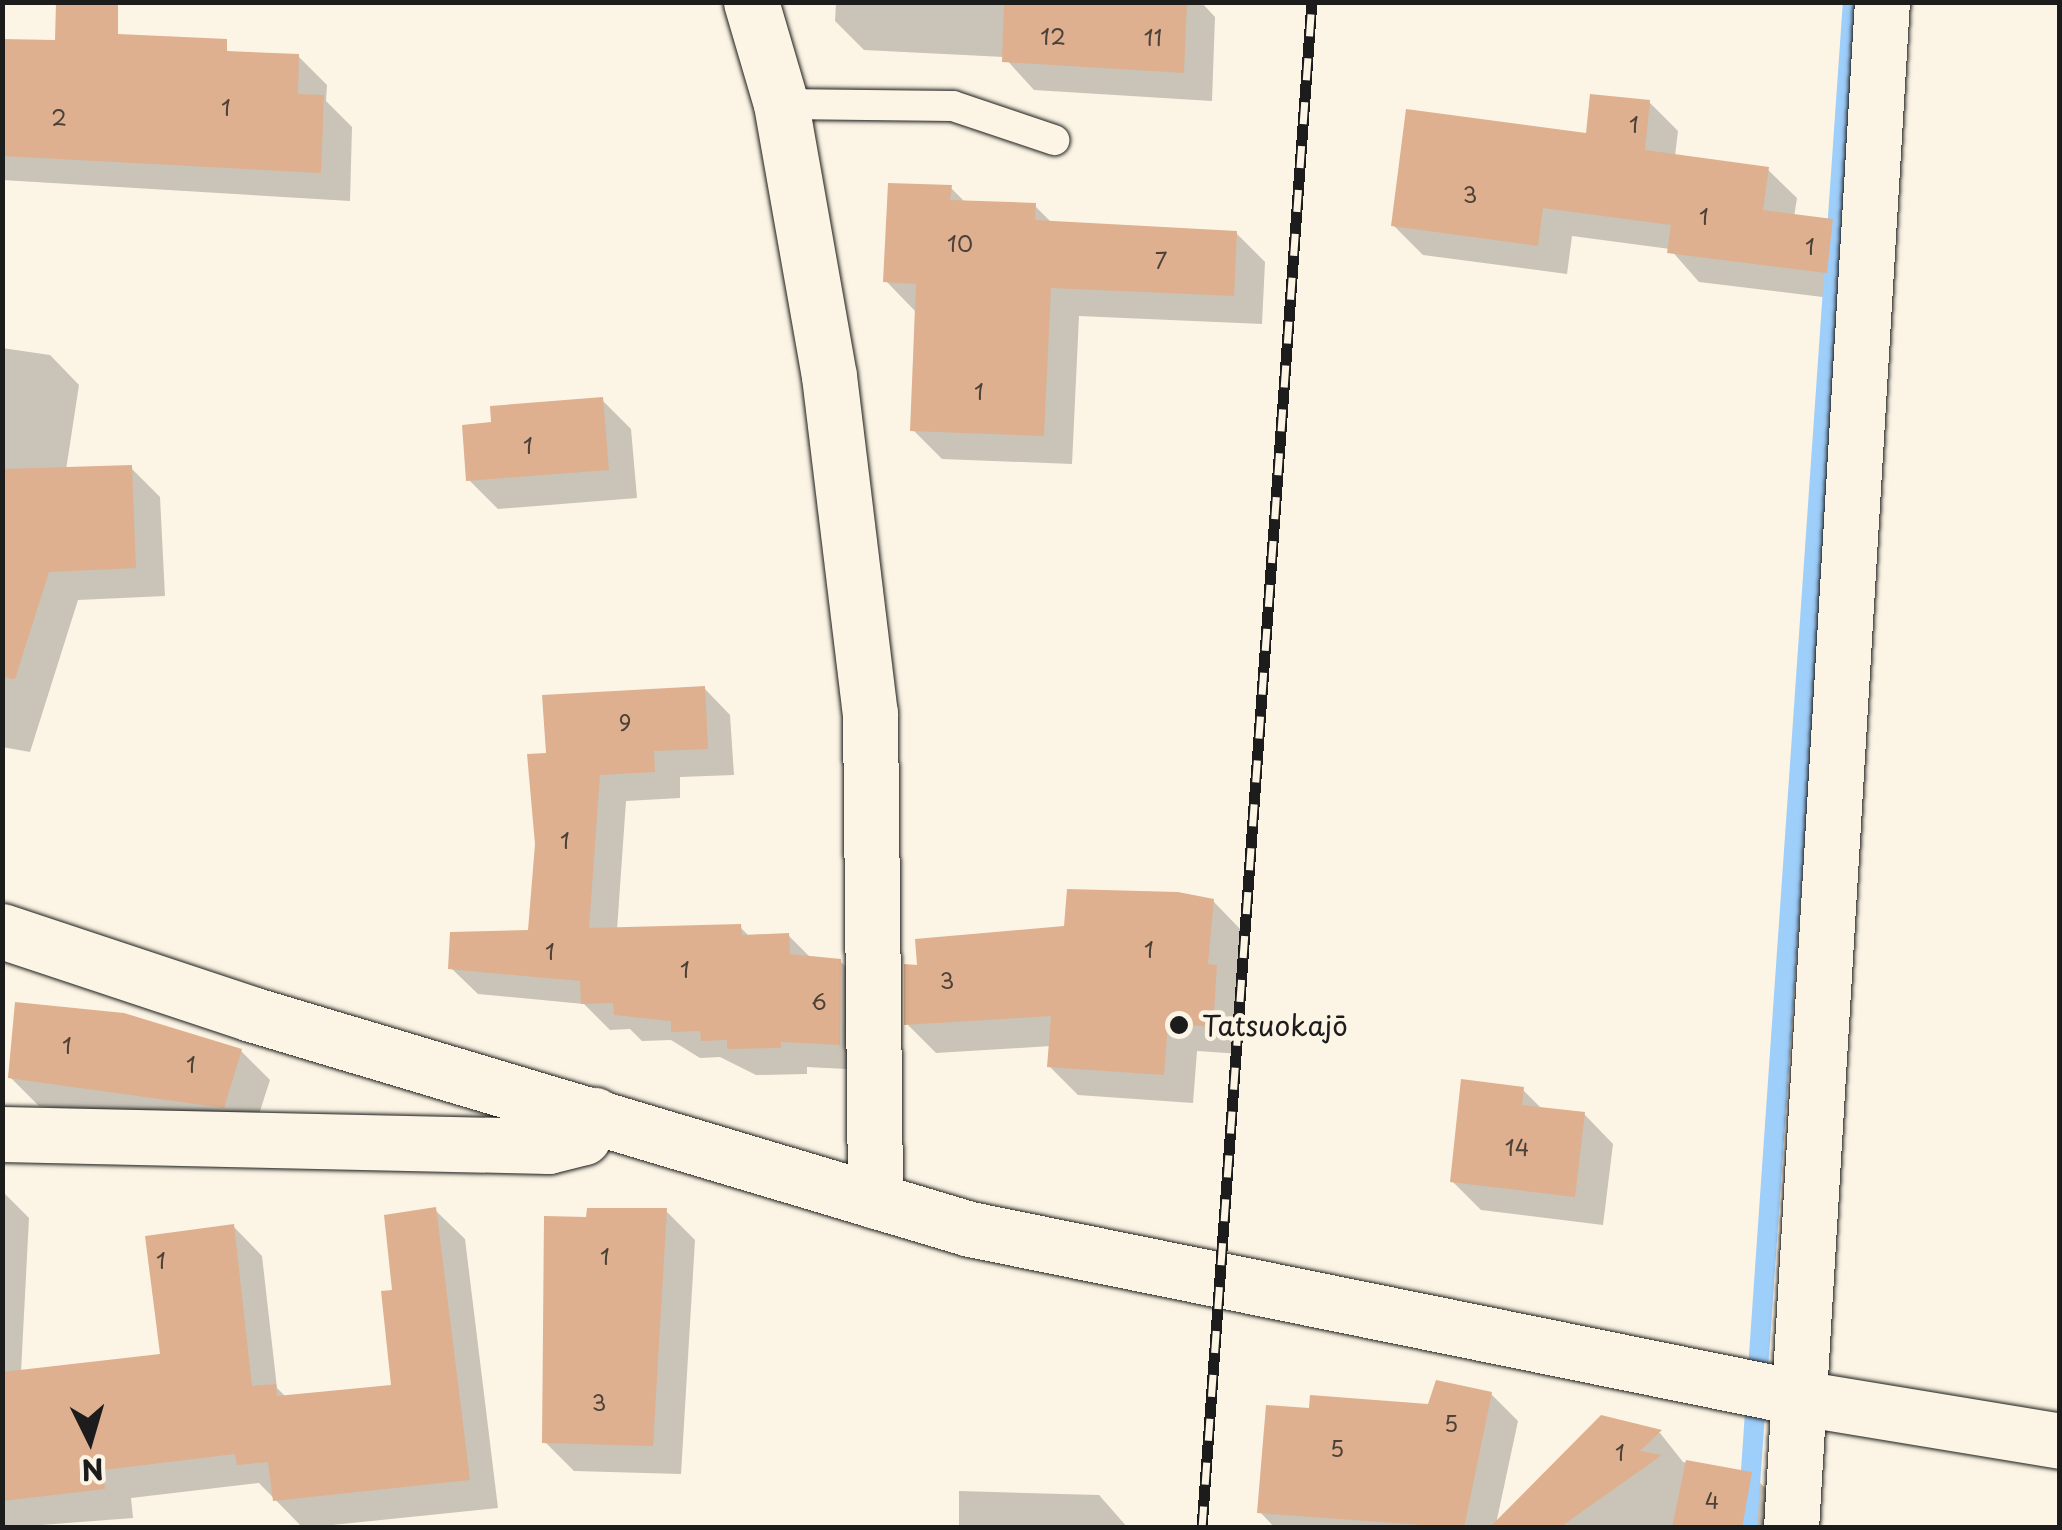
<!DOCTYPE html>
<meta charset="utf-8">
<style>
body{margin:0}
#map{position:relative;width:2062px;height:1530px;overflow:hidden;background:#fcf5e5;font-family:"Playpen Sans",sans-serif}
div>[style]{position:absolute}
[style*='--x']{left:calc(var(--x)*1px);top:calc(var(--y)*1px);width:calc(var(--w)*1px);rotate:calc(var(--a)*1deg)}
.shadow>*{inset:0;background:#0003}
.stream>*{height:20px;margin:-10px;padding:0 10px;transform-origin:10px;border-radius:10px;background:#9ecefa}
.building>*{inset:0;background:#deb08f}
.roads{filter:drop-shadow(0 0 2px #1c1c1c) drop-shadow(0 0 2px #1c1c1c)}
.service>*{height:30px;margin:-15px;padding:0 15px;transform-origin:15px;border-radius:15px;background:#fcf5e5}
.minor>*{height:55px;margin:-27.5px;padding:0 27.5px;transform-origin:27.5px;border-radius:27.5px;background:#fcf5e5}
.tertiary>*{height:55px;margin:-27.5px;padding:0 27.5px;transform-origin:27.5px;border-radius:27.5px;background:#fcf5e5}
.rail>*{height:11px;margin-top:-5.5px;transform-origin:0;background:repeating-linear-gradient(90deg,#fcf5e5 0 22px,#1c1c1c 0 44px);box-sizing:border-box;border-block:2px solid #1c1c1c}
.dots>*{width:28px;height:28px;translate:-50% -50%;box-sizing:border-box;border:5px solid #fcf5e5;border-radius:50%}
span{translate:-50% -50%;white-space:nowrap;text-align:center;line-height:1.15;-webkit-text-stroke:9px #fcf5e5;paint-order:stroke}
.number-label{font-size:22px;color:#4c4139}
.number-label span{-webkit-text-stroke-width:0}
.poi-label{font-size:28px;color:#1c1c1c}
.left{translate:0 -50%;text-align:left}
.frame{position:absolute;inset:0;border:5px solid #1c1c1c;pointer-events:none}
.north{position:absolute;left:40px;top:1390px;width:100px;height:100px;-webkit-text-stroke:8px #fcf5e5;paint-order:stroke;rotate:175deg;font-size:28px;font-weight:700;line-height:40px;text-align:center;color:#1c1c1c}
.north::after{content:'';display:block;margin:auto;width:35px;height:45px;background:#1c1c1c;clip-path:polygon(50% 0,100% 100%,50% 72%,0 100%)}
</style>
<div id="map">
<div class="shadow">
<i style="clip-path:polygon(836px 2px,1201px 2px,1215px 17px,1212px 101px,1034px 90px,1004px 57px,864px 50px,835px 21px)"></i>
<i style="clip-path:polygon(2px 43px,298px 56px,327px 85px,326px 101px,352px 127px,350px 201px,2px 180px)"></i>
<i style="clip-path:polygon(1649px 102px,1678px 131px,1675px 156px,1767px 169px,1797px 198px,1794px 217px,1832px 221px,1861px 251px,1855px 301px,1699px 282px,1670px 249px,1572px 236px,1567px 274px,1423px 255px,1394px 226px)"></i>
<i style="clip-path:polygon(951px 188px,966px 203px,1035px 206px,1053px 224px,1236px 233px,1265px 262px,1262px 324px,1079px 316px,1072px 464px,942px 459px,913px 430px,915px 311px,886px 281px)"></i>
<i style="clip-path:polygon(2px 348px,50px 355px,79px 385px,66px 470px,131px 468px,160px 497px,165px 596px,78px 600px,30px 752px,2px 747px)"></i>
<i style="clip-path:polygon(602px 400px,631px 429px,637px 498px,498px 509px,469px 480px,494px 424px)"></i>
<i style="clip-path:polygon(704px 688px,730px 715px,734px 775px,680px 777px,680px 798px,626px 801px,617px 930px,740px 927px,750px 937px,788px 935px,812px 959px,840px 961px,867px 988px,866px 1070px,807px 1067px,807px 1074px,756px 1075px,720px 1057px,700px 1058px,671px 1040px,642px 1041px,630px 1029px,610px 1030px,584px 1004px,478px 994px,451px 968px,531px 932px,548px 755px)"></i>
<i style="clip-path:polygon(1213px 901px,1242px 931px,1241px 1054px,1197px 1051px,1193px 1103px,1078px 1095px,1049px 1066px,1051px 1046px,936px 1053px,907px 1024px,920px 968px,1067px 928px)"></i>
<i style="clip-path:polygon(241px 1051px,270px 1080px,252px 1136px,165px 1118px,39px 1106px,10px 1077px)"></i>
<i style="clip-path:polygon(1523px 1090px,1543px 1110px,1584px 1114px,1613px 1144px,1603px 1225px,1481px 1210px,1452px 1181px)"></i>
<i style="clip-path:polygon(2px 1191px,29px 1218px,21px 1372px,163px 1356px,233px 1226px,262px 1256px,277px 1388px,287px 1398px,394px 1387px,395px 1293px,435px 1210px,465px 1239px,498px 1508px,303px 1528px,259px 1483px,131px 1498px,133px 1518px,2px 1528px)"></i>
<i style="clip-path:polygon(666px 1211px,695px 1240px,681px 1474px,574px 1471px,545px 1442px,589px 1219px)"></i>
<i style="clip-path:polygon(1491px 1394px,1518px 1421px,1496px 1524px,1602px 1418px,1660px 1433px,1683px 1462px,1751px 1474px,1778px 1501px,1773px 1528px,1275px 1528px,1260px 1512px,1311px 1411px,1429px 1407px)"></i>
<i style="clip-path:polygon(959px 1491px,1099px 1495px,1128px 1528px,959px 1528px)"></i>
</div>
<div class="stream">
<i style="--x:1747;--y:1528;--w:1530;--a:-86.03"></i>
</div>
<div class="building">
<i style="clip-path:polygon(56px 2px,118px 2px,118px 34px,227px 39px,227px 51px,299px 54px,298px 94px,324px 95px,321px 173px,2px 156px,2px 39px,55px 40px)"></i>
<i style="clip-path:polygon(1004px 2px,1187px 2px,1184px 73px,1002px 62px)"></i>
<i style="clip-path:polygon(1590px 94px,1650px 100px,1645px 150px,1769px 167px,1763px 210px,1833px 219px,1827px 273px,1667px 253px,1671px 225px,1543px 208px,1538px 246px,1391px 226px,1406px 109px,1586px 133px)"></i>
<i style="clip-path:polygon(888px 183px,952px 185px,950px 200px,1036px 203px,1035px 220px,1237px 231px,1234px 296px,1051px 288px,1044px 436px,910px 431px,916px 284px,883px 282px)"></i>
<i style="clip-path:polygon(603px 397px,609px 470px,466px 481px,462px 425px,491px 422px,490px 406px)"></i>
<i style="clip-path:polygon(132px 465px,136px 568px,49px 572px,15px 679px,2px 677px,2px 469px)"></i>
<i style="clip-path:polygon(705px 686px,708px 749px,654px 751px,655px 772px,600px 775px,589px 928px,741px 924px,742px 935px,789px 933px,790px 954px,841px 959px,840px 1045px,781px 1042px,781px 1048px,727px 1049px,727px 1040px,701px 1041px,700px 1031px,671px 1032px,671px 1021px,614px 1015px,613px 1003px,581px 1004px,580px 981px,448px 969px,450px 932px,528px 930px,535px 844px,527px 754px,546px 753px,542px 695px)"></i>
<i style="clip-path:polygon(1067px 889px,1178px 892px,1214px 899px,1208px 964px,1217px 965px,1213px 1027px,1168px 1023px,1164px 1075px,1047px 1067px,1051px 1016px,904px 1025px,904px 964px,917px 965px,915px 939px,1064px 926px)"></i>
<i style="clip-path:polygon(15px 1002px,124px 1013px,242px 1049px,224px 1108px,8px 1078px)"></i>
<i style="clip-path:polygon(1461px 1079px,1524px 1087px,1522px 1105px,1585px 1112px,1575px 1197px,1450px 1182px)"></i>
<i style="clip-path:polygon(436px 1207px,470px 1480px,273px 1501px,268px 1462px,237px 1465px,235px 1454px,103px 1470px,105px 1489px,2px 1501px,2px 1372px,160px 1354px,145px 1236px,234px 1224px,252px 1386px,276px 1384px,277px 1396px,391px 1385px,381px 1291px,392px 1290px,384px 1215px)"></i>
<i style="clip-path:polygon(587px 1208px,667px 1208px,653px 1446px,542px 1443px,544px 1216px,586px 1217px)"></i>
<i style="clip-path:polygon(1436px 1380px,1492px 1392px,1464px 1528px,1257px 1513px,1266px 1405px,1309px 1408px,1310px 1395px,1428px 1404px)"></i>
<i style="clip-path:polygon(1601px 1415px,1662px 1430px,1640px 1451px,1662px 1455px,1559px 1528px,1489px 1528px)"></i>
<i style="clip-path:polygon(1686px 1460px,1752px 1472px,1742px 1528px,1672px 1528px)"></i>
</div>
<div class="roads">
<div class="service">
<i style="--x:781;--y:104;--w:172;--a:0.7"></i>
<i style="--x:953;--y:106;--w:107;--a:18.6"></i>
</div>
<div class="minor">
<i style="--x:751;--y:2;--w:106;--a:73.6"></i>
<i style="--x:781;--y:104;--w:276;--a:80"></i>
<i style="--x:829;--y:376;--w:339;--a:83.1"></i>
<i style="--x:870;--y:713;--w:488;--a:89.4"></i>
<i style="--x:2;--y:1134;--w:546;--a:1.26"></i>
<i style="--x:548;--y:1146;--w:36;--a:-14"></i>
<i style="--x:583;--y:1137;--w:25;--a:-63"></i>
<i style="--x:1791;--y:1528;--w:1529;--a:-86.59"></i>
</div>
<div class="tertiary">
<i style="--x:2;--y:931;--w:262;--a:18.4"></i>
<i style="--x:251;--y:1014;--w:750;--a:16.65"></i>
<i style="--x:970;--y:1229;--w:848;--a:11.5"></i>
<i style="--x:1801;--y:1398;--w:263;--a:9.4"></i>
</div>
</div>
<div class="rail">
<i style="--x:1202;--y:1528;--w:1530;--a:-85.88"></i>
</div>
<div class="dots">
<i style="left:1179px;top:1025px;background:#1c1c1c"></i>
</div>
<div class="number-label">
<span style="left:1053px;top:36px">12</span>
<span style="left:1153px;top:37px">11</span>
<span style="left:226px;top:107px">1</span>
<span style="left:59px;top:117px">2</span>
<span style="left:1634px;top:124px">1</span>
<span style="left:1470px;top:194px">3</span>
<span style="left:1704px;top:216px">1</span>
<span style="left:960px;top:243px">10</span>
<span style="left:1810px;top:246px">1</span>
<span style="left:1161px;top:260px">7</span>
<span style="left:979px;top:391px">1</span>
<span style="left:528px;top:445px">1</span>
<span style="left:625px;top:722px">9</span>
<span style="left:565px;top:840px">1</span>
<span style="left:1149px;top:949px">1</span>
<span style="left:550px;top:951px">1</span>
<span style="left:685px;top:969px">1</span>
<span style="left:947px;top:980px">3</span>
<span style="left:819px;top:1001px">6</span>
<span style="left:67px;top:1045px">1</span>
<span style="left:191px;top:1064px">1</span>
<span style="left:1517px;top:1147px">14</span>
<span style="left:605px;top:1256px">1</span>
<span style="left:161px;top:1260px">1</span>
<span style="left:599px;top:1402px">3</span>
<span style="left:1451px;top:1423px">5</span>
<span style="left:1337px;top:1448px">5</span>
<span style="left:1620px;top:1452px">1</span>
<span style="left:1712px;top:1500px">4</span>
</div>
<div class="poi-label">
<span class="left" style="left:1202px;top:1025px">Tatsuokajō</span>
</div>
<div class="frame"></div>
<div class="north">N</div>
</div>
